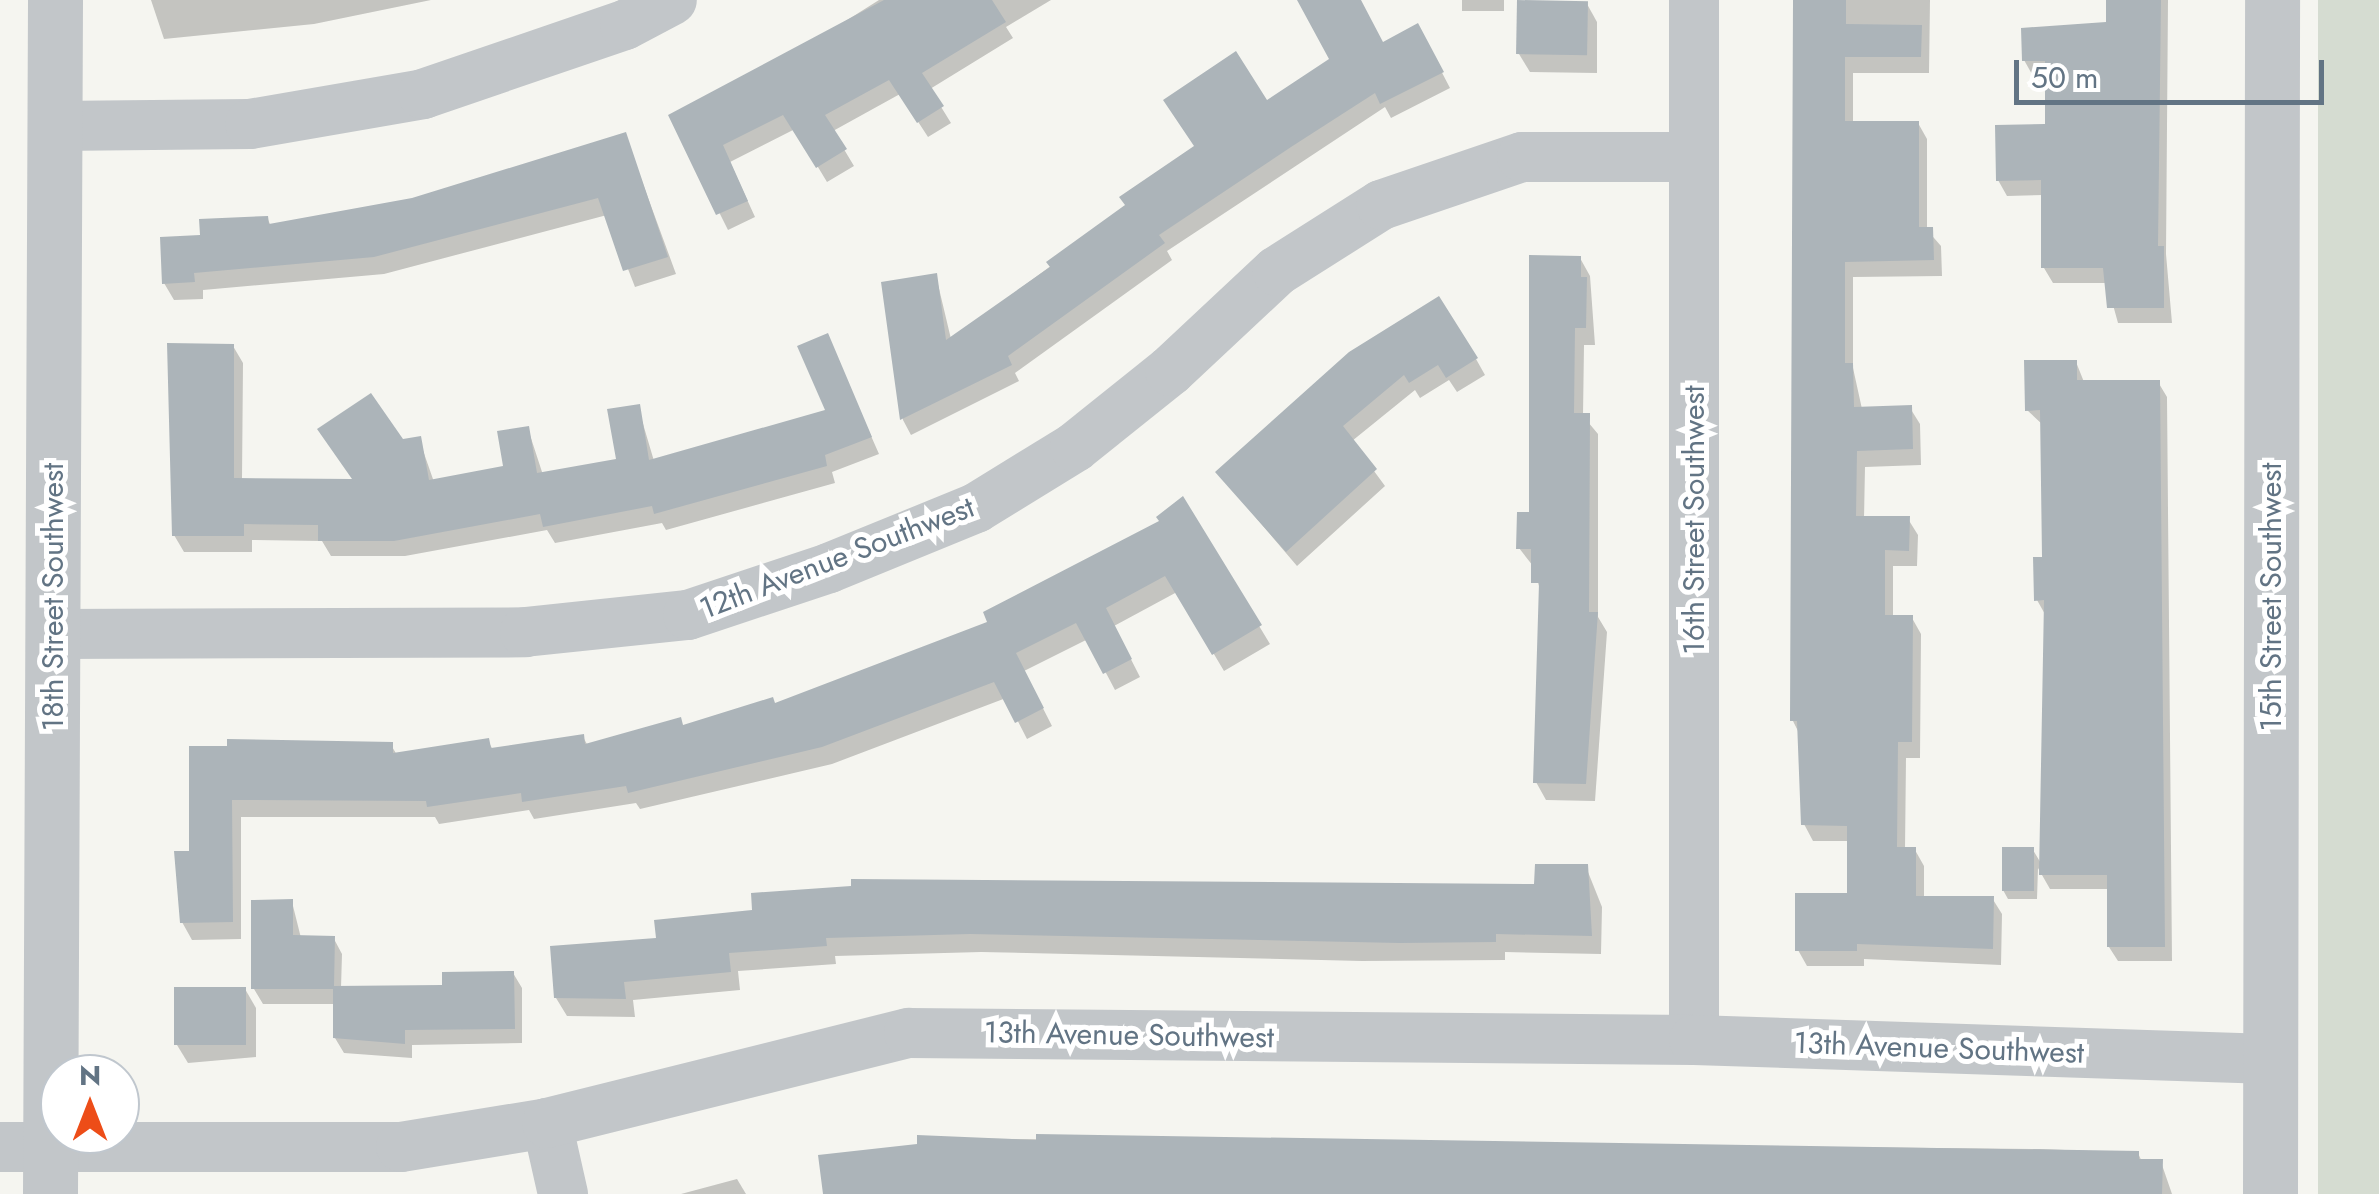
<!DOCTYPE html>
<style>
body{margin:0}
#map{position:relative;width:2379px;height:1194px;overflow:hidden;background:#f5f5f0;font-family:Jost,sans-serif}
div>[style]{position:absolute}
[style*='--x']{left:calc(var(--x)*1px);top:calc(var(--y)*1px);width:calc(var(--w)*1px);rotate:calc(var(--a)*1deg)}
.green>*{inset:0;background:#d5dcd1;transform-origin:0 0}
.shadow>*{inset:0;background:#0003;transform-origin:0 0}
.building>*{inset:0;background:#acb4b9;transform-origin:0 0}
.minor>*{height:50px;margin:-25px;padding:0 25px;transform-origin:25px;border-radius:25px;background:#c2c6c9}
.tertiary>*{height:55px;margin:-27.5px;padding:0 27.5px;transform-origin:27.5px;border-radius:27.5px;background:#c2c6c9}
span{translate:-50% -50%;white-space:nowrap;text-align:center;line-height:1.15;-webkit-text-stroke:10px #fff;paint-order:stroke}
.street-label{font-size:30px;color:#627484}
.north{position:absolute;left:40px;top:1054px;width:100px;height:100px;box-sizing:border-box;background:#fff;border:2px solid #c0c7ce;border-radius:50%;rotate:0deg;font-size:28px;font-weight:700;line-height:40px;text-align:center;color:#627484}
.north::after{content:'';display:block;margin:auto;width:35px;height:45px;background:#ed4d18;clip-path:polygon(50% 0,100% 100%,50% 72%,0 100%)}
.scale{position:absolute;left:2014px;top:60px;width:310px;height:45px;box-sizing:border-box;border:5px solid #627484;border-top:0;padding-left:12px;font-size:30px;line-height:35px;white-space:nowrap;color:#627484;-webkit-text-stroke:8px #fff;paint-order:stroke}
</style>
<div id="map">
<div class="green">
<i style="left:2318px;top:0;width:61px;height:1194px"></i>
</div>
<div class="shadow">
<i style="clip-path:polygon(151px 0,431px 0,314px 24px,164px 39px)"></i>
<i style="clip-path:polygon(879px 0,1051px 0,1006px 27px,1013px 38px,930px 89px,951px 123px,928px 137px,900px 94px,833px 131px,854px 166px,827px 182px,795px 129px,730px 162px,755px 217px,728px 230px,671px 116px,779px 63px)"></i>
<i style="clip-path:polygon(1300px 0,1359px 0,1383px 45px,1426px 42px,1450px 88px,1391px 118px,1385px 107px,1167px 251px,1172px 260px,1015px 373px,1019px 381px,911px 435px,903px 420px,884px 284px,936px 276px,951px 339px,1332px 60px)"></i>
<i style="left:1462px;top:0;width:42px;height:11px"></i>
<i style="clip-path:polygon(1796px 0,1930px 0,1929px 73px,1853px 73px,1853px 123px,1918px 123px,1927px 139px,1927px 230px,1941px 246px,1942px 276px,1853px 277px,1853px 368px,1862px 409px,1910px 408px,1920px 424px,1921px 465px,1865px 467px,1864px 519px,1908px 519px,1918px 535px,1917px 566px,1893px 566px,1893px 618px,1912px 618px,1921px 634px,1920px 758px,1906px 758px,1905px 850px,1915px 850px,1924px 866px,1924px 898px,1992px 898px,2002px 914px,2001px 965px,1864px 959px,1864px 966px,1807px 966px,1798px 950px,1849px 895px,1849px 841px,1813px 841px,1804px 824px,1799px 733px,1793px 721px)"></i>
<i style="clip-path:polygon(2106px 0,2168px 0,2166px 254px,2172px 323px,2118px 323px,2107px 283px,2053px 283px,2044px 268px,2044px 195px,2007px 196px,1998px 180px,2047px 127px,2047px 76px,2033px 76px,2024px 60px,2107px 24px)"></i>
<i style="clip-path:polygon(1587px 4px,1597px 22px,1597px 73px,1530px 72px,1519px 54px)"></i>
<i style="clip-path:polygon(625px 135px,676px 274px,635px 287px,607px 215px,384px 274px,203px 290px,203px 299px,174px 300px,164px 283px,202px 237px,267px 218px,271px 226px,413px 200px)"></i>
<i style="clip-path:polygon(1580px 258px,1590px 276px,1595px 345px,1584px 345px,1583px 416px,1598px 434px,1598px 617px,1607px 632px,1595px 801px,1546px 800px,1536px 782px,1542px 596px,1533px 566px,1519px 548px,1532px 514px)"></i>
<i style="clip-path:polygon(827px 336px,879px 454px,832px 472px,835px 483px,666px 530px,662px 523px,555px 543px,547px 530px,405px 556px,331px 556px,322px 541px,252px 540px,252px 552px,184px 552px,174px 535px,233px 346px,243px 363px,242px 480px,355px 482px,401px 442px,419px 439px,434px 482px,506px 468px,528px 429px,543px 475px,619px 461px,638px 407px,654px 461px,829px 412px)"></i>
<i style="clip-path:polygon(1350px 354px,1476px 359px,1485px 375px,1457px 392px,1449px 380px,1420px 398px,1415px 390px,1352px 441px,1385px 486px,1297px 566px,1218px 473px)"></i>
<i style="clip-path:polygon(2076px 362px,2084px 382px,2158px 382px,2167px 397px,2172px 961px,2118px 961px,2109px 947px,2109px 889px,2050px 889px,2038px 868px,2037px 899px,2008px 899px,2003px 890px,2033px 850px,2042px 865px,2046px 616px,2037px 600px,2044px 559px,2043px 425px,2027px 410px)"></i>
<i style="clip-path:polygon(1183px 500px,1270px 644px,1224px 671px,1177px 592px,1114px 626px,1140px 677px,1115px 690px,1088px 639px,1024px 671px,1052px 726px,1027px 739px,1006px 698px,832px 764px,640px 809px,636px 803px,534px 819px,529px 810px,439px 824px,435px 817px,241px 817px,241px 939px,192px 940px,182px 922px,192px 854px,192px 748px,391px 745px,397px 755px,488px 741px,493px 750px,583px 737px,588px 746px,775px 706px,991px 623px,1162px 522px)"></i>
<i style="clip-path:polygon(1586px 867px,1602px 907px,1601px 954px,1505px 952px,1505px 960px,1362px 961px,981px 952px,835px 956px,836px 964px,738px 971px,740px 990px,633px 1000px,635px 1017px,567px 1016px,556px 998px,553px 948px,1537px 886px)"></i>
<i style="clip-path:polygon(292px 902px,301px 938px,334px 939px,342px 954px,341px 988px,445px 987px,513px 973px,522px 988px,522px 1043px,412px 1045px,412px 1058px,344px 1053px,335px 1038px,335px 1004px,263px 1004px,254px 989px)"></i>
<i style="clip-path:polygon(245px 989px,256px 1008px,256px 1057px,188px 1063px,177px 1045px)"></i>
<i style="clip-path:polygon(920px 1138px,2040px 1149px,2138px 1153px,2142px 1162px,2161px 1162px,2172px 1194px,826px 1194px,920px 1146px)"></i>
<i style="clip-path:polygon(737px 1179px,746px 1194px,681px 1194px)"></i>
</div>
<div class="building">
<i style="clip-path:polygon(884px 0,992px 0,1006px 22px,922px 73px,944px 106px,917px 123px,889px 80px,825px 115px,847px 149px,816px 168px,783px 115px,723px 145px,748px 201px,716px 215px,668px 115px)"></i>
<i style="clip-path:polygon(1297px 0,1361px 0,1383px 42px,1418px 23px,1444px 72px,1380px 104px,1375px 93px,1291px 147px,1159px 235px,1165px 243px,1008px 356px,1012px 365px,900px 420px,881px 282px,937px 273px,946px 340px,1050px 267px,1046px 262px,1125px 205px,1119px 197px,1194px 146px,1163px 100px,1236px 51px,1267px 100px,1329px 59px)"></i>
<i style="left:1517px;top:0;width:71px;height:54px;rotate:1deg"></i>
<i style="clip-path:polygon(1793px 0,1846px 0,1846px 24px,1922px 25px,1921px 57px,1845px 57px,1845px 121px,1919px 121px,1919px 227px,1933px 227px,1934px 260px,1845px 262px,1845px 363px,1853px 363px,1854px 407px,1912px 405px,1913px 449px,1857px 451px,1856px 516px,1910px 516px,1909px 551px,1885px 550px,1885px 615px,1913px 615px,1912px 742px,1898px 742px,1897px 847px,1916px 847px,1916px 896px,1994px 896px,1993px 949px,1857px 944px,1857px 951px,1795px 951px,1795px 893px,1847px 893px,1847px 826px,1801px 825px,1797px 721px,1790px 721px)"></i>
<i style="clip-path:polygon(2106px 0,2161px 0,2158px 246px,2164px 246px,2164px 308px,2107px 308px,2103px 268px,2041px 268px,2041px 180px,1996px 181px,1995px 125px,2045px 124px,2045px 61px,2022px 61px,2021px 28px,2106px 22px)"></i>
<i style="clip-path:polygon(626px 132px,668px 257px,623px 271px,598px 198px,374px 257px,194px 273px,195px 282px,162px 284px,160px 237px,200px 235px,199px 219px,268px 216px,269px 224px,412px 198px)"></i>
<i style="clip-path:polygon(1529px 255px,1581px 256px,1581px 277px,1587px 277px,1586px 328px,1575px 328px,1574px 413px,1590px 413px,1589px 612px,1598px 612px,1586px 784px,1533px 783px,1539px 583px,1531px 583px,1531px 549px,1516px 549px,1517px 512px,1529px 512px)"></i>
<i style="clip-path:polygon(1439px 296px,1478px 358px,1446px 378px,1438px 365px,1409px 383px,1404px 375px,1343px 426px,1377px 469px,1286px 552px,1215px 472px,1349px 352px)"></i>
<i style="clip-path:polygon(828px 333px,872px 437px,825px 455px,827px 466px,654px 514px,652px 506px,543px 527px,540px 514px,394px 541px,318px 541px,318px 525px,244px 524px,244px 536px,172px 536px,167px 343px,234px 344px,234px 478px,352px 479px,317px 429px,371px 393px,403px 439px,421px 436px,429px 480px,503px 466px,497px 431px,529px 426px,537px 473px,616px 459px,607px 409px,640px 404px,649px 460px,825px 410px,797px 346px)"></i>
<i style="clip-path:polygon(2024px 360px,2077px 360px,2077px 380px,2160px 380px,2165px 947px,2107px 947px,2107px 875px,2039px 875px,2044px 600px,2034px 601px,2033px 557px,2042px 557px,2040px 410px,2025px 411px)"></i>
<i style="clip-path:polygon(1183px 496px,1262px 625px,1212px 655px,1165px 576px,1106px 608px,1132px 659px,1103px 674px,1076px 623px,1016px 653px,1044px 708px,1015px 723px,994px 682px,822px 747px,628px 793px,626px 786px,522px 802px,521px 793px,427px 807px,426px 801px,232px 800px,233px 922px,180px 923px,174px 851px,189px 851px,189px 746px,227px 746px,227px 739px,393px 742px,393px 753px,489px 738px,491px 748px,584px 734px,585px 744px,681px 717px,683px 725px,773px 697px,775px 703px,987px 622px,983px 612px,1159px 521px,1156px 517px)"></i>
<i style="left:2002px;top:847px;width:32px;height:44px"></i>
<i style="clip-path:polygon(1535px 864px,1588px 864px,1592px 936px,1496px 934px,1496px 942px,1400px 943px,970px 934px,826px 938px,827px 946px,729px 953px,731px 972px,624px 982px,626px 999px,554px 998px,550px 946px,656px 938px,654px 920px,752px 910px,751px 893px,851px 886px,851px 879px,1534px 884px)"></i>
<i style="clip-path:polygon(293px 899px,293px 935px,335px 936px,334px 986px,442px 985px,442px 972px,514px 971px,515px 1029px,405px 1030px,405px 1044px,333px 1038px,333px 989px,251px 989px,251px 900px)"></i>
<i style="left:174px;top:987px;width:72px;height:58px"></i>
<i style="clip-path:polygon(1036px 1134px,2139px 1151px,2139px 1159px,2163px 1159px,2162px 1194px,823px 1194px,818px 1155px,917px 1144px,917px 1135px,1036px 1140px)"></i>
</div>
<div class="minor">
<i style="--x:55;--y:126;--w:195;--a:-0.6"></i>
<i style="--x:250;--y:124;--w:176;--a:-9.8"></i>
<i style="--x:423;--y:94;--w:213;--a:-18.9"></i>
<i style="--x:625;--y:25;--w:53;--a:-28"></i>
<i style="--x:53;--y:634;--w:472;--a:-0.2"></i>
<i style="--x:525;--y:632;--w:164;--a:-6"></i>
<i style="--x:688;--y:615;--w:149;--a:-18.4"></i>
<i style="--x:829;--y:568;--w:159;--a:-22.2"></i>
<i style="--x:976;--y:508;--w:116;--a:-31.6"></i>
<i style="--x:1075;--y:447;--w:122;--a:-38.7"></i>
<i style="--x:1170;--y:371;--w:146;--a:-43.1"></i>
<i style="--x:1277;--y:271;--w:123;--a:-32.4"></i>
<i style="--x:1381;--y:205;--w:149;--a:-18.8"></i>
<i style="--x:1522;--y:157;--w:172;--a:0"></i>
<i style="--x:1694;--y:1040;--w:1040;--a:-90"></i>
<i style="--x:547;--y:1123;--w:73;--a:77.3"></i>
<i style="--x:0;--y:1147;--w:401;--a:0"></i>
<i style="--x:401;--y:1147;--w:148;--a:-9.3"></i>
<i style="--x:547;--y:1123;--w:373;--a:-14"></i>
<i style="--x:909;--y:1033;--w:785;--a:0.51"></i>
<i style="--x:1694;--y:1040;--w:576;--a:1.89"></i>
</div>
<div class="tertiary">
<i style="--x:50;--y:1194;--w:1194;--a:-89.76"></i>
<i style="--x:2270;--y:1194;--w:1194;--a:-89.9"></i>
</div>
<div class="street-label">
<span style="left:1694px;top:520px;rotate:-90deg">16th Street Southwest</span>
<span style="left:837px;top:558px;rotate:-21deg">12th Avenue Southwest</span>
<span style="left:53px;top:597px;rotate:-90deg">18th Street Southwest</span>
<span style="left:2271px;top:597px;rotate:-90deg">15th Street Southwest</span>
<span style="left:1129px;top:1035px;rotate:1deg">13th Avenue Southwest</span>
<span style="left:1939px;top:1048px;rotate:2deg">13th Avenue Southwest</span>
</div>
<div class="north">N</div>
<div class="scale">50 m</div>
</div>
